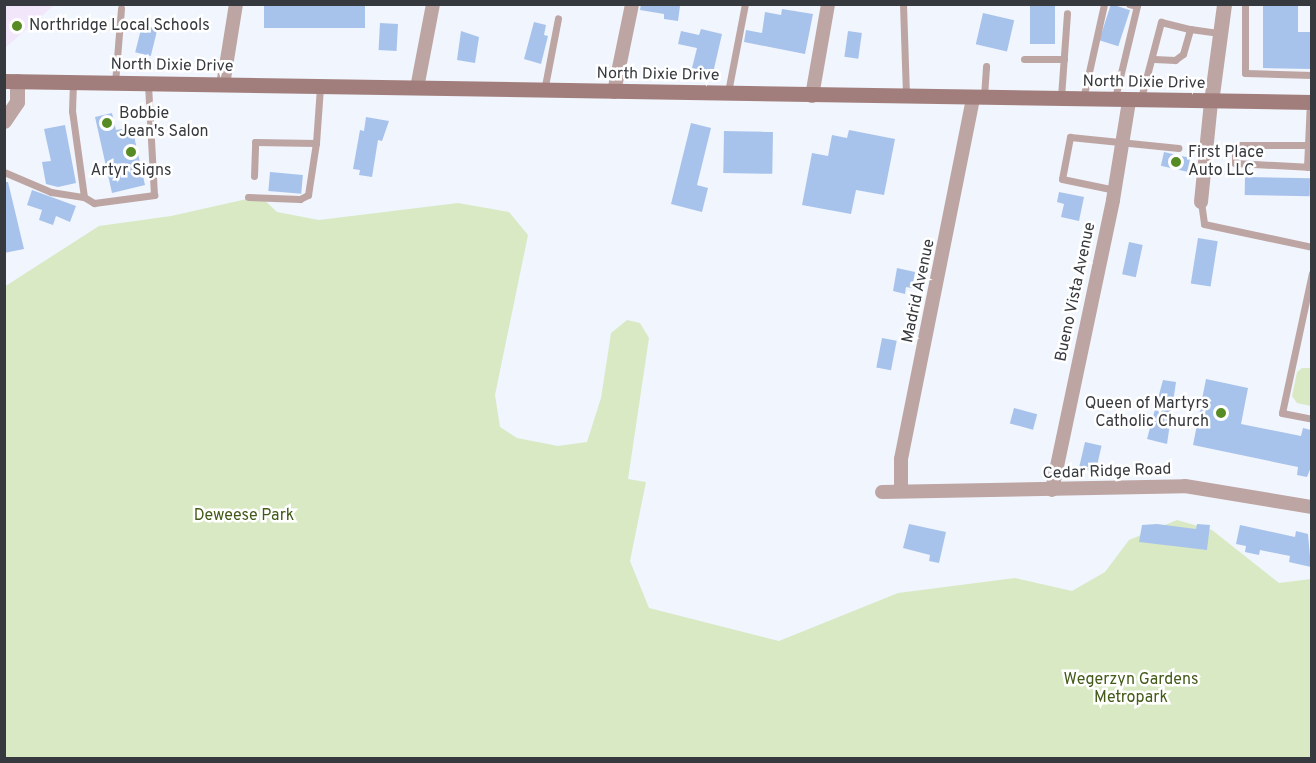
<!DOCTYPE html>
<style>
body{margin:0}
#map{position:relative;width:1316px;height:763px;overflow:hidden;background:#f0f5fe;font-family:Overpass,sans-serif}
div>[style]{position:absolute}
[style*='--x']{left:calc(var(--x)*1px);top:calc(var(--y)*1px);width:calc(var(--w)*1px);rotate:calc(var(--a)*1deg)}
.education>*{inset:0;background:#f1e6fa}
.green>*{inset:0;background:#d9e9c4}
.building>*{inset:0;background:#a8c3eb;transform-origin:0 0}
.service>*{height:7px;margin:-3.5px;padding:0 3.5px;transform-origin:3.5px;border-radius:3.5px;background:#bda5a3}
.minor>*{height:14px;margin:-7px;padding:0 7px;transform-origin:7px;border-radius:7px;background:#bda5a3}
.tertiary>*{height:15px;margin:-7.5px;padding:0 7.5px;transform-origin:7.5px;border-radius:7.5px;background:#bda5a3}
.secondary>*{height:15px;margin:-7.5px;padding:0 7.5px;transform-origin:7.5px;border-radius:7.5px;background:#a17e7b}
.dots>*{width:16px;height:16px;translate:-50% -50%;box-sizing:border-box;border:3px solid #fff;border-radius:50%}
span{translate:-50% -50%;white-space:nowrap;text-align:center;line-height:1.15;-webkit-text-stroke:5px #fff;paint-order:stroke}
.poi-label{font-size:16px;color:#36393d}
.left{translate:0 -50%;text-align:left}
.right{translate:-100% -50%;text-align:right}
.street-label{font-size:16px;color:#36393d}
.park-label{font-size:16px;color:#435a19}
.frame{position:absolute;inset:0;border:6px solid #36393d;pointer-events:none}
</style>
<div id="map">
<div class="education">
<i style="clip-path:polygon(5px 4px,54px 4px,54px 5px,5px 48px)"></i>
</div>
<div class="green">
<i style="clip-path:polygon(260px 196px,277px 212px,319px 220px,458px 203px,509px 212px,528px 235px,495px 395px,500px 427px,517px 438px,558px 446px,587px 442px,601px 398px,611px 333px,627px 320px,640px 323px,649px 338px,628px 479px,646px 482px,630px 561px,649px 608px,779px 641px,898px 593px,1015px 578px,1072px 591px,1105px 572px,1129px 540px,1177px 520px,1212px 530px,1279px 583px,1311px 579px,1311px 758px,5px 758px,4px 287px,99px 226px,171px 216px)"></i>
<i style="clip-path:polygon(1302px 368px,1311px 368px,1311px 406px,1297px 403px,1292px 396px,1297px 372px)"></i>
</div>
<div class="building">
<i style="left:264px;top:4px;width:101px;height:24px"></i>
<i style="clip-path:polygon(641px 4px,680px 6px,678px 21px,664px 19px,664px 14px,640px 10px)"></i>
<i style="left:1030px;top:4px;width:25px;height:40px"></i>
<i style="left:1111px;top:4px;width:20px;height:38px;rotate:18deg"></i>
<i style="clip-path:polygon(1263px 4px,1298px 4px,1298px 32px,1311px 32px,1311px 69px,1263px 68px)"></i>
<i style="clip-path:polygon(782px 9px,813px 14px,805px 54px,744px 42px,746px 30px,762px 33px,765px 12px,781px 15px)"></i>
<i style="left:983px;top:13px;width:32px;height:32px;rotate:13deg"></i>
<i style="clip-path:polygon(534px 22px,546px 25px,544px 35px,548px 36px,541px 64px,524px 59px)"></i>
<i style="left:380px;top:23px;width:18px;height:27px;rotate:3deg"></i>
<i style="left:142px;top:25px;width:16px;height:28px;rotate:14deg"></i>
<i style="clip-path:polygon(701px 29px,722px 34px,713px 73px,692px 68px,697px 48px,678px 44px,681px 31px,699px 35px)"></i>
<i style="clip-path:polygon(461px 31px,479px 37px,475px 63px,457px 60px)"></i>
<i style="left:848px;top:31px;width:14px;height:26px;rotate:8deg"></i>
<i style="clip-path:polygon(112px 113px,116px 130px,132px 127px,145px 185px,112px 193px,95px 117px)"></i>
<i style="clip-path:polygon(366px 117px,389px 121px,382px 141px,378px 140px,372px 177px,359px 175px,360px 170px,353px 169px,360px 130px,364px 131px)"></i>
<i style="clip-path:polygon(691px 123px,711px 128px,697px 185px,708px 188px,702px 212px,671px 204px)"></i>
<i style="clip-path:polygon(65px 125px,76px 183px,58px 187px,46px 184px,42px 162px,51px 161px,44px 129px)"></i>
<i style="clip-path:polygon(849px 130px,895px 139px,884px 195px,856px 190px,851px 214px,802px 205px,812px 153px,828px 156px,832px 135px,847px 138px)"></i>
<i style="left:724px;top:131px;width:49px;height:42px;rotate:1deg"></i>
<i style="left:1164px;top:152px;width:27px;height:14px;rotate:13deg"></i>
<i style="left:270px;top:172px;width:33px;height:19px;rotate:5deg"></i>
<i style="left:1245px;top:177px;width:65px;height:18px;rotate:1deg"></i>
<i style="clip-path:polygon(4px 182px,8px 182px,24px 249px,4px 253px)"></i>
<i style="clip-path:polygon(32px 190px,76px 206px,70px 222px,56px 216px,53px 225px,39px 220px,42px 210px,27px 205px)"></i>
<i style="clip-path:polygon(1059px 192px,1084px 197px,1079px 221px,1061px 217px,1064px 204px,1057px 202px)"></i>
<i style="left:1198px;top:238px;width:20px;height:46px;rotate:9deg"></i>
<i style="left:1129px;top:242px;width:14px;height:33px;rotate:12deg"></i>
<i style="clip-path:polygon(897px 268px,915px 272px,912px 288px,906px 287px,905px 294px,893px 291px)"></i>
<i style="left:882px;top:338px;width:15px;height:30px;rotate:11deg"></i>
<i style="clip-path:polygon(1206px 379px,1248px 388px,1241px 424px,1301px 436px,1303px 428px,1311px 430px,1311px 467px,1307px 477px,1297px 475px,1298px 467px,1193px 445px)"></i>
<i style="clip-path:polygon(1163px 380px,1176px 382px,1167px 444px,1147px 439px)"></i>
<i style="left:1014px;top:408px;width:24px;height:16px;rotate:15deg"></i>
<i style="left:1085px;top:442px;width:17px;height:27px;rotate:13deg"></i>
<i style="clip-path:polygon(909px 524px,946px 532px,939px 563px,929px 561px,930px 555px,903px 548px)"></i>
<i style="clip-path:polygon(1157px 524px,1196px 529px,1197px 524px,1210px 525px,1207px 550px,1139px 542px,1142px 525px)"></i>
<i style="clip-path:polygon(1240px 525px,1295px 537px,1296px 531px,1308px 534px,1311px 567px,1289px 562px,1290px 556px,1260px 550px,1259px 555px,1245px 552px,1246px 546px,1236px 544px)"></i>
</div>
<div class="service">
<i style="--x:903;--y:4;--w:91;--a:88.1"></i>
<i style="--x:1245;--y:4;--w:69;--a:90"></i>
<i style="--x:1245;--y:73;--w:67;--a:1.7"></i>
<i style="--x:1024;--y:59;--w:40;--a:0"></i>
<i style="--x:1154;--y:59;--w:21;--a:3"></i>
<i style="--x:1175;--y:60;--w:10;--a:-37"></i>
<i style="--x:1183;--y:54;--w:26;--a:-74"></i>
<i style="--x:1190;--y:29;--w:28;--a:8"></i>
<i style="--x:115;--y:83;--w:75;--a:-85.4"></i>
<i style="--x:544;--y:91;--w:74;--a:-79.1"></i>
<i style="--x:728;--y:92;--w:90;--a:-79.1"></i>
<i style="--x:984;--y:96;--w:30;--a:-86"></i>
<i style="--x:1061;--y:97;--w:84;--a:-85.9"></i>
<i style="--x:1115;--y:98;--w:95;--a:-76.6"></i>
<i style="--x:1137;--y:6;--w:8;--a:-166"></i>
<i style="--x:1141;--y:98;--w:79;--a:-75.3"></i>
<i style="--x:1161;--y:22;--w:30;--a:14"></i>
<i style="--x:1083;--y:99;--w:97;--a:-77.5"></i>
<i style="--x:1312;--y:145;--w:73;--a:180"></i>
<i style="--x:1239;--y:145;--w:4;--a:153"></i>
<i style="--x:1235;--y:147;--w:16;--a:90"></i>
<i style="--x:1235;--y:163;--w:77;--a:3"></i>
<i style="--x:1307;--y:167;--w:65;--a:-87.4"></i>
<i style="--x:4;--y:172;--w:51;--a:23.1"></i>
<i style="--x:51;--y:192;--w:33;--a:9"></i>
<i style="--x:84;--y:197;--w:87;--a:-97.9"></i>
<i style="--x:72;--y:111;--w:29;--a:-88"></i>
<i style="--x:254;--y:176;--w:34;--a:-88"></i>
<i style="--x:255;--y:142;--w:61;--a:0.9"></i>
<i style="--x:316;--y:143;--w:56;--a:-85.9"></i>
<i style="--x:1115;--y:190;--w:54;--a:-168.3"></i>
<i style="--x:1062;--y:179;--w:43;--a:-79.2"></i>
<i style="--x:1070;--y:137;--w:109;--a:5.8"></i>
<i style="--x:84;--y:197;--w:12;--a:31"></i>
<i style="--x:94;--y:203;--w:61;--a:-7.6"></i>
<i style="--x:154;--y:195;--w:111;--a:-93.1"></i>
<i style="--x:248;--y:197;--w:52;--a:2.2"></i>
<i style="--x:300;--y:199;--w:9;--a:-27"></i>
<i style="--x:308;--y:195;--w:53;--a:-81.3"></i>
<i style="--x:1201;--y:202;--w:22;--a:82"></i>
<i style="--x:1204;--y:224;--w:110;--a:12"></i>
<i style="--x:1312;--y:273;--w:143;--a:102.1"></i>
<i style="--x:1282;--y:413;--w:31;--a:11"></i>
</div>
<div class="minor">
<i style="--x:223;--y:85;--w:82;--a:-80.9"></i>
<i style="--x:417;--y:88;--w:86;--a:-79.2"></i>
<i style="--x:614;--y:92;--w:90;--a:-78.4"></i>
<i style="--x:812;--y:96;--w:93;--a:-80.1"></i>
<i style="--x:1201;--y:202;--w:100;--a:-84.3"></i>
<i style="--x:901;--y:490;--w:31;--a:-90"></i>
<i style="--x:901;--y:459;--w:368;--a:-78.7"></i>
<i style="--x:1052;--y:490;--w:296;--a:-78.1"></i>
<i style="--x:1113;--y:200;--w:100;--a:-80.8"></i>
<i style="--x:882;--y:492;--w:303;--a:-1.1"></i>
<i style="--x:1185;--y:486;--w:129;--a:9.4"></i>
</div>
<div class="tertiary">
<i style="--x:1211;--y:102;--w:99;--a:-82.4"></i>
<i style="--x:4;--y:121;--w:23;--a:-56"></i>
<i style="--x:17;--y:102;--w:21;--a:-90"></i>
</div>
<div class="secondary">
<i style="--x:4;--y:81;--w:1308;--a:0.92"></i>
</div>
<div class="dots">
<i style="left:17px;top:26px;background:#578b23"></i>
<i style="left:107px;top:123px;background:#578b23"></i>
<i style="left:131px;top:152px;background:#578b23"></i>
<i style="left:1176px;top:162px;background:#578b23"></i>
<i style="left:1221px;top:413px;background:#578b23"></i>
</div>
<div class="poi-label">
<span class="left" style="left:29px;top:26px">Northridge Local Schools</span>
<span class="left" style="left:119px;top:123px">Bobbie<br>Jean's Salon</span>
<span class="left" style="left:1188px;top:162px">First Place<br>Auto LLC</span>
<span style="left:131px;top:171px">Artyr Signs</span>
<span class="right" style="left:1209px;top:413px">Queen of Martyrs<br>Catholic Church</span>
</div>
<div class="street-label">
<span style="left:172px;top:66px;rotate:1deg">North Dixie Drive</span>
<span style="left:658px;top:75px;rotate:1deg">North Dixie Drive</span>
<span style="left:1144px;top:83px;rotate:1deg">North Dixie Drive</span>
<span style="left:919px;top:291px;rotate:-78deg">Madrid Avenue</span>
<span style="left:1076px;top:292px;rotate:-78deg">Bueno Vista Avenue</span>
<span style="left:1107px;top:472px;rotate:-2deg">Cedar Ridge Road</span>
</div>
<div class="park-label">
<span style="left:244px;top:516px">Deweese Park</span>
<span style="left:1131px;top:689px">Wegerzyn Gardens<br>Metropark</span>
</div>
<div class="frame"></div>
</div>
